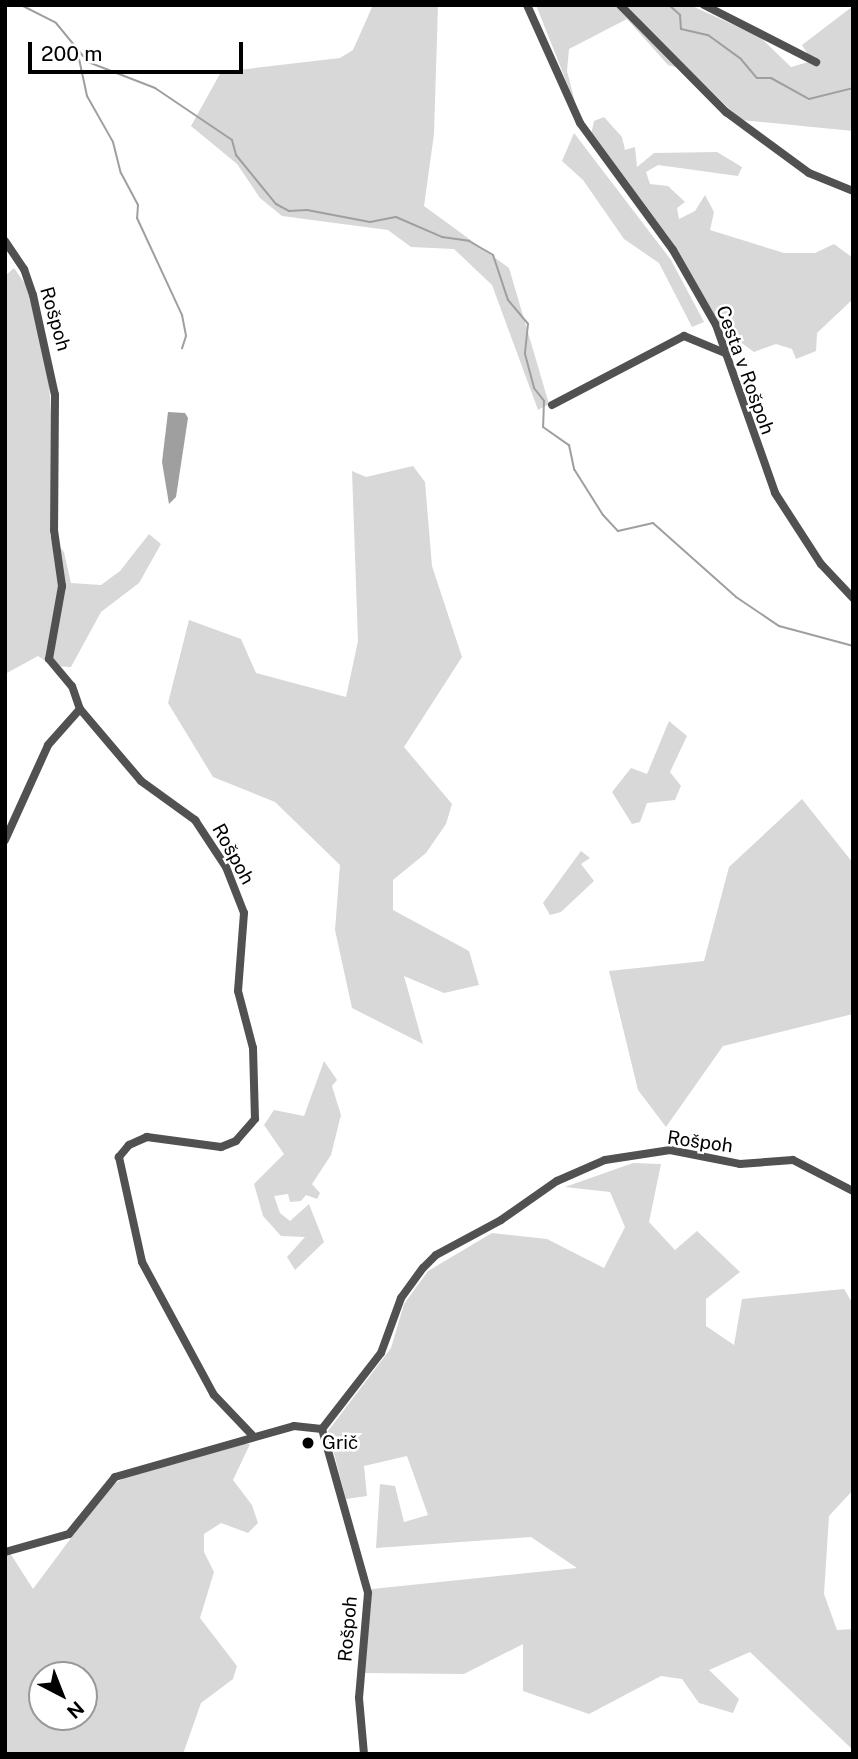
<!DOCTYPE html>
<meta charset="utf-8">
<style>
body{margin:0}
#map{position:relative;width:858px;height:1759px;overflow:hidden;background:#fff;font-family:"Public Sans",sans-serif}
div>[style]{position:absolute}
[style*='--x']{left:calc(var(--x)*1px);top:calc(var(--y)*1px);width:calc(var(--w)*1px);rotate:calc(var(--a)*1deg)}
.green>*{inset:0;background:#d8d8d8}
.water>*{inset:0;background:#9f9f9f}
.stream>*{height:2px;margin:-1px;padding:0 1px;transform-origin:1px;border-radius:1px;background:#9f9f9f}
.minor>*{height:8px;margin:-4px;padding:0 4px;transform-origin:4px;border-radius:4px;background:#515151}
.dots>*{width:19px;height:19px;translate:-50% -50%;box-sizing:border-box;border:4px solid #fff;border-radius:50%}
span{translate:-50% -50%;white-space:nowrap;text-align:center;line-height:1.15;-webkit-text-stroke:5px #fff;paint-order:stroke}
.street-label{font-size:19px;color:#000}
.poi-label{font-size:19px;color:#000}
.left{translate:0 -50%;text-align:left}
.frame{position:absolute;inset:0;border:7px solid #000;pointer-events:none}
.north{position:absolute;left:28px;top:1661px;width:70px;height:70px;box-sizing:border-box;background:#fff;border:2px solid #999;border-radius:50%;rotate:138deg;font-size:19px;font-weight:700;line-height:28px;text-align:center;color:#000}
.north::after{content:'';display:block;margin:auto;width:24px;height:32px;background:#000;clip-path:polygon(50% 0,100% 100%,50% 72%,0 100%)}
.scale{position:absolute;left:28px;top:42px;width:215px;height:32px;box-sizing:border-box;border:4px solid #000;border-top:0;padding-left:9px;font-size:21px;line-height:24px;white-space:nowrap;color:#000;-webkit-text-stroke:5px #fff;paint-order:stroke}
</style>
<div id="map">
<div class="green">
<i style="clip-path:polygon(373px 5px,438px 5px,434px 134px,424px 206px,509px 268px,549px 404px,538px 410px,492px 285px,454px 249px,411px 247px,388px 230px,282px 216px,260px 198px,237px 164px,191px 126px,221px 72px,340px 58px,353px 50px)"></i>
<i style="clip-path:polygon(536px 5px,690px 5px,760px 37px,791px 67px,812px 61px,802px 45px,853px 6px,853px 131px,741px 120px,690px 71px,668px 65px,627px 19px,569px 49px,567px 71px,576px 106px)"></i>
<i style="clip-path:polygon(604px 117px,622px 137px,625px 150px,635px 147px,637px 167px,654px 153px,717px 152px,742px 167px,738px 176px,658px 165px,646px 172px,650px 184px,668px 186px,685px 202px,677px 208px,679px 219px,695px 211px,705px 195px,714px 212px,710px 230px,784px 253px,815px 253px,834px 244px,853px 258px,853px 299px,817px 333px,816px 351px,796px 359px,792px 349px,776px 344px,754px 352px,721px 328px,670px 240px,591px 135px,594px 121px)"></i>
<i style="clip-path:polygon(574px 133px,671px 260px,704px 322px,692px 327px,659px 263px,624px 239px,583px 180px,562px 161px)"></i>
<i style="clip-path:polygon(14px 268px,28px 288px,48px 366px,55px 480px,50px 536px,64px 552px,71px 583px,101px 585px,120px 571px,149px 534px,161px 544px,139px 583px,101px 612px,71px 667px,53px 666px,38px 656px,5px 674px,5px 276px)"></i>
<i style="clip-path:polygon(413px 466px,425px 482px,432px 566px,462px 657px,404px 747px,452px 804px,446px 824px,426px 853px,393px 880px,393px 910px,469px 951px,479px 985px,444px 993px,404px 976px,423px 1044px,352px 1008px,335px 930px,340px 865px,275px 802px,213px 777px,168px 703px,189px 620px,241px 639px,256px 673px,346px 697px,358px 641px,352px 471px,366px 477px)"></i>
<i style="clip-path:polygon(669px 721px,687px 736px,670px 772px,681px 786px,675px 800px,647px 803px,640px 822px,632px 824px,612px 792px,631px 768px,647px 774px)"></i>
<i style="clip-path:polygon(802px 799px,853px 863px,853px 1014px,723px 1046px,666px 1127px,638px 1090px,609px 971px,704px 961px,729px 867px)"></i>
<i style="clip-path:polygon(581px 851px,590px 858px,581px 864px,594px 881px,561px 912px,550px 915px,543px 903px)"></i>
<i style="clip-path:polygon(324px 1061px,337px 1080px,332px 1086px,341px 1115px,331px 1155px,312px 1184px,320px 1193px,317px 1199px,306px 1195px,301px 1201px,290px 1202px,288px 1194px,274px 1196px,280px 1213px,290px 1221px,309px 1204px,324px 1242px,295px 1270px,287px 1257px,305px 1237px,281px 1236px,263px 1216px,254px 1184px,284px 1154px,264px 1125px,274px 1110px,304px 1116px)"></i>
<i style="clip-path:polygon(633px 1163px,661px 1164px,649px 1222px,675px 1250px,697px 1231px,740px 1272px,706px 1299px,706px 1326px,734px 1345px,742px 1299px,844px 1289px,853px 1304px,853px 1490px,829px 1516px,824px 1594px,837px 1630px,853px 1629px,853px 1750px,750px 1652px,709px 1670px,739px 1699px,733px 1713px,699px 1703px,682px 1679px,661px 1676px,589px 1714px,523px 1691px,523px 1644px,464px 1674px,363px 1673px,372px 1589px,577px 1568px,531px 1537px,376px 1548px,380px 1484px,395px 1486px,404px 1522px,428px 1515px,407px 1456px,364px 1466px,367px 1496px,346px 1499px,328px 1431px,391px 1348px,404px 1304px,428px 1271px,492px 1233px,547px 1239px,604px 1268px,625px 1227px,610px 1192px,565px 1187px)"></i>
<i style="clip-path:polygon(evenodd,237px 1444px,250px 1444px,233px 1480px,252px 1505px,258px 1523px,248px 1533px,221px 1523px,204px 1534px,204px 1552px,214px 1572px,200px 1618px,237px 1666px,233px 1679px,201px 1703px,183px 1754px,5px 1754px,5px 1554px,10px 1553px,33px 1589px,109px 1487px,127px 1476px,237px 1444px,42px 1675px,84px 1675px,84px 1717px,42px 1717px,42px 1675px)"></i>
</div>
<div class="water">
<i style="clip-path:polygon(168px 412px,185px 413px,188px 418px,176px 497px,169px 504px,162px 462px)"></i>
</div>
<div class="stream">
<i style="--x:21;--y:5;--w:39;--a:27"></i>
<i style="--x:56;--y:23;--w:50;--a:50.6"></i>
<i style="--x:88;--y:62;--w:72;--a:21.2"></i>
<i style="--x:155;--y:88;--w:93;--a:34"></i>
<i style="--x:232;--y:140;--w:16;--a:75"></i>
<i style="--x:236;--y:155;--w:63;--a:50.8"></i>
<i style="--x:276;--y:204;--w:15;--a:28"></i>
<i style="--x:289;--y:211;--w:18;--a:-3"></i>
<i style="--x:307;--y:210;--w:64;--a:10.8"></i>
<i style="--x:370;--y:222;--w:26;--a:-11"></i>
<i style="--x:396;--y:217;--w:50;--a:23.5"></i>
<i style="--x:442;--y:237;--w:27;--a:8"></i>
<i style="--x:469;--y:241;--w:28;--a:30"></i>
<i style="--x:493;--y:255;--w:47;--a:71.6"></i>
<i style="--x:508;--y:300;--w:31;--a:50"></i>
<i style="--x:528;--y:324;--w:30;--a:96"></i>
<i style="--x:525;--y:354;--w:35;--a:75"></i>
<i style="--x:534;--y:388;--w:16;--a:52"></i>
<i style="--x:544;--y:401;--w:26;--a:92"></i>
<i style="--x:543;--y:427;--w:32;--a:35"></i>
<i style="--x:569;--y:445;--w:25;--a:78"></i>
<i style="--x:574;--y:469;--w:54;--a:57.8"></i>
<i style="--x:603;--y:515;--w:22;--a:47"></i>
<i style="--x:618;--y:531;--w:36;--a:-13"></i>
<i style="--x:653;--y:523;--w:111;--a:41.7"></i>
<i style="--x:736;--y:597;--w:52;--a:34"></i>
<i style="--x:779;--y:626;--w:77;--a:15.1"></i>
<i style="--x:669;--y:5;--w:15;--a:42"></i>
<i style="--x:680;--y:15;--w:14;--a:86"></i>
<i style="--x:681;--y:29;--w:28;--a:13"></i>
<i style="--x:708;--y:35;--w:39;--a:36"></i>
<i style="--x:740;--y:58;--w:26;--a:50"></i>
<i style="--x:757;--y:78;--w:14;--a:0"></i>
<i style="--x:771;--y:78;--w:43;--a:28.9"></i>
<i style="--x:809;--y:99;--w:45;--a:-14"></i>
<i style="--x:78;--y:54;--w:43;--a:77.9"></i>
<i style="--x:87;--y:96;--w:53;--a:60.5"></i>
<i style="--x:113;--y:142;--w:32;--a:76"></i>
<i style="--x:121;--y:173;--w:36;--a:62"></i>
<i style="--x:138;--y:205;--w:13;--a:94"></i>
<i style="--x:137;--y:218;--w:107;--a:65.1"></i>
<i style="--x:182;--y:315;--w:21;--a:79"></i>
<i style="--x:186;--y:336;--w:13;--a:108"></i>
</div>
<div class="minor">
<i style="--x:527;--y:5;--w:129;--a:65.8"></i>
<i style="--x:580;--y:123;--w:157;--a:53.8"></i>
<i style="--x:673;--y:250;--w:86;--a:60.2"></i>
<i style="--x:716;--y:325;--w:178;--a:70.6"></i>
<i style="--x:775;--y:493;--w:85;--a:57.1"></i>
<i style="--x:821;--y:564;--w:47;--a:46.7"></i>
<i style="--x:620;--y:5;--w:151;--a:45.3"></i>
<i style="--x:726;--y:112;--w:103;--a:36.3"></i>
<i style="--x:809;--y:173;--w:48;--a:22.2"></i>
<i style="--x:704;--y:5;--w:126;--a:27"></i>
<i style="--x:5;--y:241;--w:34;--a:56"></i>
<i style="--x:24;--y:269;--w:28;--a:71"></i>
<i style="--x:33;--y:295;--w:102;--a:77.6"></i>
<i style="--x:55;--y:395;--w:135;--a:90.4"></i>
<i style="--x:54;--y:530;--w:57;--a:81.9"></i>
<i style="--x:62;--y:586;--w:74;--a:100.1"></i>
<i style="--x:49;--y:659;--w:35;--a:50"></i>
<i style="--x:72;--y:686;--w:24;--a:71"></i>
<i style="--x:80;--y:709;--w:94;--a:49.7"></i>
<i style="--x:141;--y:781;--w:67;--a:35.8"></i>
<i style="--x:195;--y:820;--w:56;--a:56.6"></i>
<i style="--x:226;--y:867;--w:49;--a:68.6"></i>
<i style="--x:244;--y:913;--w:78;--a:94.4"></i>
<i style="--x:238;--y:991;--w:59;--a:75.3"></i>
<i style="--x:253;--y:1048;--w:71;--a:88.4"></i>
<i style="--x:255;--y:1119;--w:29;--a:131"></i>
<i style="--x:236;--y:1141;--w:16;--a:158"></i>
<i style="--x:221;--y:1147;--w:75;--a:-172.3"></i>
<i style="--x:147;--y:1137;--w:20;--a:156"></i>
<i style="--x:129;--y:1145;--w:16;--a:130"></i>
<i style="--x:119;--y:1157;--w:107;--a:77.6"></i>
<i style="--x:142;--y:1262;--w:151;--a:61.6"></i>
<i style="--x:214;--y:1395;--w:58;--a:46.4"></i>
<i style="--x:552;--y:405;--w:149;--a:-27.6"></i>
<i style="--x:684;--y:336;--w:44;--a:22.5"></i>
<i style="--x:5;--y:840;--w:104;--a:-65.6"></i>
<i style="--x:48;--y:745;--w:48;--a:-48.4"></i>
<i style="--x:322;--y:1429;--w:96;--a:-52.2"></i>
<i style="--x:381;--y:1353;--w:59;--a:-70"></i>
<i style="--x:401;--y:1298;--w:37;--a:-54"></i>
<i style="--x:423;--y:1268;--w:18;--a:-45"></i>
<i style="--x:436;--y:1255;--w:74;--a:-28.3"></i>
<i style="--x:501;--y:1220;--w:68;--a:-34.9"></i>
<i style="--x:557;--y:1181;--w:52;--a:-23.6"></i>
<i style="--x:605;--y:1160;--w:66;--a:-8.7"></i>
<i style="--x:670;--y:1150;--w:71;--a:11.3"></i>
<i style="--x:740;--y:1164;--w:53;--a:-4.3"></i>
<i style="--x:793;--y:1160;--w:68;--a:27.3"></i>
<i style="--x:322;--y:1429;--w:170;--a:74.3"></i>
<i style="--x:368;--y:1593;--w:105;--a:94.9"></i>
<i style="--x:359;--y:1698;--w:56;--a:84.9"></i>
<i style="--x:5;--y:1552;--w:66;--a:-15.7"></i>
<i style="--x:69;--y:1534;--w:73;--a:-51.1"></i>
<i style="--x:115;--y:1477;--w:186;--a:-15.9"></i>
<i style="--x:294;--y:1426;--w:28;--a:6"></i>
</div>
<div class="dots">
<i style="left:308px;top:1443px;background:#000"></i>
</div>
<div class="street-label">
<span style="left:55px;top:319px;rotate:74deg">Rošpoh</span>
<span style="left:745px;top:370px;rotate:70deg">Cesta v Rošpoh</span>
<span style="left:233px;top:854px;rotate:61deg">Rošpoh</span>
<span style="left:700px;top:1142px;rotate:8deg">Rošpoh</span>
<span style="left:348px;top:1629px;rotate:-85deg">Rošpoh</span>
</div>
<div class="poi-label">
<span class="left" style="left:322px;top:1443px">Grič</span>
</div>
<div class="frame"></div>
<div class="north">N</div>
<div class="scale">200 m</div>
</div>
